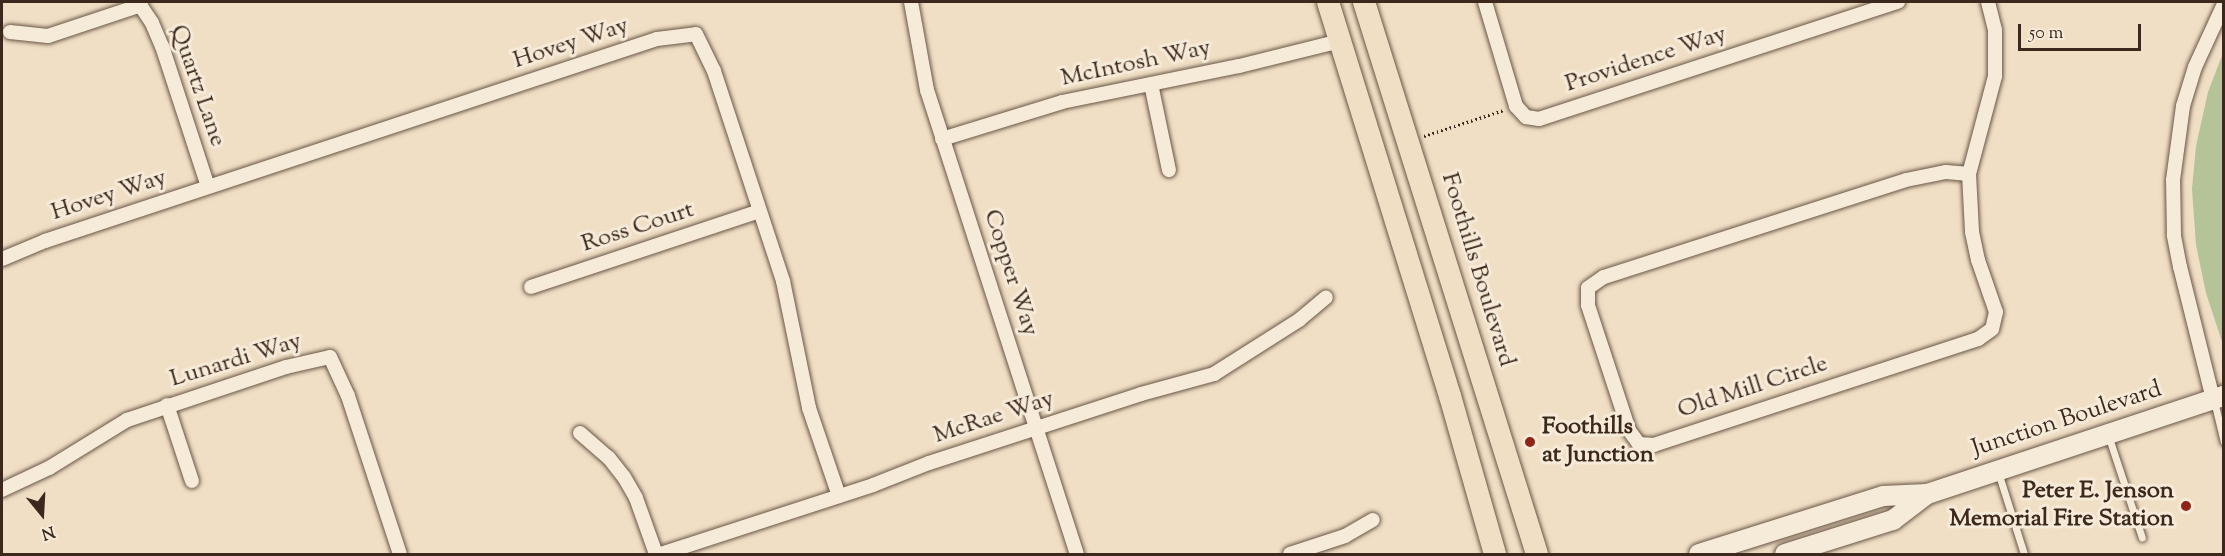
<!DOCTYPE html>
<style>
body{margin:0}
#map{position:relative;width:2225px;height:556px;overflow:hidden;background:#f1dfc5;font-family:"Sorts Mill Goudy",serif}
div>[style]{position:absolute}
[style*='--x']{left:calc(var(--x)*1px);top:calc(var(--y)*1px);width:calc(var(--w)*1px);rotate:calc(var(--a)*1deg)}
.green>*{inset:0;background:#b4c398}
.path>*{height:3px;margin-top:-1.5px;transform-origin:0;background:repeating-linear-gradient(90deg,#3c281c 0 1.5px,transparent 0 4.5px)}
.roads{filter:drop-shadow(0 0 2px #695646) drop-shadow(0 0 2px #695646)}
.lane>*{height:7px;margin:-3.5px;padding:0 3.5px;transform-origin:3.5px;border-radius:3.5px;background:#f6ead9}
.street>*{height:14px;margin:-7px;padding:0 7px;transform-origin:7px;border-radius:7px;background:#f6ead9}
.secondary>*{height:20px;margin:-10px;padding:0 10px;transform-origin:10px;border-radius:10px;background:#f6ead9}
.primary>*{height:22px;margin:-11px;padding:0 11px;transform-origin:11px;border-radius:11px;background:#f1dfc5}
.dots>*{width:16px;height:16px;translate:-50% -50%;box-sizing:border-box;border:3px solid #f6ead9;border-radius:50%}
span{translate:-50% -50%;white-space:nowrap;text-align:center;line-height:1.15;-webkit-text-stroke:6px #f6ead9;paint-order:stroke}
.street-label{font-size:24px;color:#3c281c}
.poi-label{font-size:24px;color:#3c281c;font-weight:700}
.left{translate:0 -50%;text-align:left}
.right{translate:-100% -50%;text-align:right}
.frame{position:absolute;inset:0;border:3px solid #3c281c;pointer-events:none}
.north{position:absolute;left:12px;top:484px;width:60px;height:60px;-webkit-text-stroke:4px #f6ead9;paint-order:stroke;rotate:162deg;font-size:16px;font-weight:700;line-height:24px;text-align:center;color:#3c281c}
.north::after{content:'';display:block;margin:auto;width:21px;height:27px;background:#3c281c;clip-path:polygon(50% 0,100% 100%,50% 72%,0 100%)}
.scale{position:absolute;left:2018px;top:24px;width:123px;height:27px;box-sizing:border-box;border:3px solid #3c281c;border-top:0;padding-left:8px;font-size:18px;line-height:21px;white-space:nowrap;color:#3c281c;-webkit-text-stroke:4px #f6ead9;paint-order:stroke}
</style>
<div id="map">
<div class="green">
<i style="clip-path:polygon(2223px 53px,2224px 53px,2223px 345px,2206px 293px,2196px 245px,2192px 189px,2196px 146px,2208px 92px)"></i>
</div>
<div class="path">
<i style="--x:1424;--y:136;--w:84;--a:-18"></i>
</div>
<div class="roads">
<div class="lane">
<i style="--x:2214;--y:401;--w:42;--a:76.3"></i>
<i style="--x:2108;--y:435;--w:108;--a:71.7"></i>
<i style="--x:1998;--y:472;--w:86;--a:72.4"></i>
</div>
<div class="street">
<i style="--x:138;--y:2;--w:25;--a:56"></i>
<i style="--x:152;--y:23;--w:25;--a:67"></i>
<i style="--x:162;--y:46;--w:148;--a:71.9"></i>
<i style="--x:911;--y:2;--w:89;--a:79.7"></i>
<i style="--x:927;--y:90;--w:488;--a:72.1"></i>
<i style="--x:1485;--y:2;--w:109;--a:73.4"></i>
<i style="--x:1516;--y:106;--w:15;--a:48"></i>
<i style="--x:1526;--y:117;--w:13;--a:9"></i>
<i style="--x:1539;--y:119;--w:378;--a:-18.1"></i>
<i style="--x:10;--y:32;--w:38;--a:6"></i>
<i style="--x:48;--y:36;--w:98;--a:-18.4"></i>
<i style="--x:1151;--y:84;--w:88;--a:78.2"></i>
<i style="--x:942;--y:139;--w:126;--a:-17.1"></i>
<i style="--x:1062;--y:102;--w:181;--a:-11.5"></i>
<i style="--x:1239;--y:66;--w:104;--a:-13.9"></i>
<i style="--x:1946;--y:172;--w:23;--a:5"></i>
<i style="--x:1969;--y:174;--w:58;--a:87"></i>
<i style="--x:1972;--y:232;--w:29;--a:78"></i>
<i style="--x:1978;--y:260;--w:55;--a:70.9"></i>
<i style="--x:1996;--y:312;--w:17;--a:103"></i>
<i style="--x:1992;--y:329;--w:17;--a:144"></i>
<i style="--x:1978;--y:339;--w:341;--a:161.9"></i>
<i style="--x:1654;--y:445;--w:15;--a:-176"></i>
<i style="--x:1639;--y:444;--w:17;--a:-126"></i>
<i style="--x:1629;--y:430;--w:132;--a:-108.2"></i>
<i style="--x:1588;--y:305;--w:17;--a:-90"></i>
<i style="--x:1588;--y:288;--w:19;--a:-35"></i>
<i style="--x:1604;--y:277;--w:317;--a:-17.8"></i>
<i style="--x:1906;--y:180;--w:41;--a:-11.3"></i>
<i style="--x:1969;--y:174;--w:101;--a:-75.1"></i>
<i style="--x:1995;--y:76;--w:46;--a:-90"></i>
<i style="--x:1995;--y:30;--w:29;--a:-104"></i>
<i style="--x:2;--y:259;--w:47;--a:-22.7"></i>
<i style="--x:45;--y:241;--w:644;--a:-18.27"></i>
<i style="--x:657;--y:39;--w:39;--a:-7"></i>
<i style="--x:696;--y:34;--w:41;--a:64.1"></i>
<i style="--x:714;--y:71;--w:221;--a:71.8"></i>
<i style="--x:783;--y:281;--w:130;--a:78.4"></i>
<i style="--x:809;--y:408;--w:93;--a:71.2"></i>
<i style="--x:531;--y:287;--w:240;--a:-18.4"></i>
<i style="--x:2213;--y:399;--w:136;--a:-104"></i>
<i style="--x:2180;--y:267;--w:33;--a:-101"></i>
<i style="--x:2174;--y:235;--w:55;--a:-91"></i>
<i style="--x:2173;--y:180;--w:75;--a:-82.3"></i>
<i style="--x:2183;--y:106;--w:41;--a:-72.9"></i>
<i style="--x:2195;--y:67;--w:69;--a:-65.3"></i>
<i style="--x:167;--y:405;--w:80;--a:71.8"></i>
<i style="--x:580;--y:433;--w:38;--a:41"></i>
<i style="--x:609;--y:458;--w:24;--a:52"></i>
<i style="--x:624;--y:477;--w:24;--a:60"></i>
<i style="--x:636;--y:498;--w:59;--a:70.3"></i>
<i style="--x:2;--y:490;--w:52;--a:-25.1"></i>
<i style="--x:49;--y:468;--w:92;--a:-31.6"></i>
<i style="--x:127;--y:420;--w:168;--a:-18.4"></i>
<i style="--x:286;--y:367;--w:45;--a:-12.8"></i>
<i style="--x:330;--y:357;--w:43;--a:65.2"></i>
<i style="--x:348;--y:396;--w:166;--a:71.8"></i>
<i style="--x:661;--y:554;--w:223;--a:-18"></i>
<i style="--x:873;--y:485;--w:60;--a:-21.4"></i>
<i style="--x:929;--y:463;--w:223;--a:-18"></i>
<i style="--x:1141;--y:394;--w:76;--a:-15.3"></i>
<i style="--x:1214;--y:374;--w:101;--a:-32.4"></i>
<i style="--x:1299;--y:320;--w:35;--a:-40"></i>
<i style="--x:1290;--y:554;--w:58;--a:-18.1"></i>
<i style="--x:1345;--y:536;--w:32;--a:-30"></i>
</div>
<div class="secondary">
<i style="--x:1699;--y:554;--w:193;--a:-17.5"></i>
<i style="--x:1883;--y:496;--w:44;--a:-2.6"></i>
<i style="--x:1927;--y:494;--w:313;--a:-18.3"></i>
<i style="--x:1785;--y:554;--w:113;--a:-17.5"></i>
<i style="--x:1893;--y:520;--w:43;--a:-37.4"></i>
</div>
<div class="primary">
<i style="--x:1328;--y:2;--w:412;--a:72.8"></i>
<i style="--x:1450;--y:396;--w:164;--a:74.1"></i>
<i style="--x:1364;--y:2;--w:578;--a:72.6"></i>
</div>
</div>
<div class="dots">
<i style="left:1530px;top:442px;background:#8f2418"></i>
<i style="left:2186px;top:506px;background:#8f2418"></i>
</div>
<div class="street-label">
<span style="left:571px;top:44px;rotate:-18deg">Hovey Way</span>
<span style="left:1646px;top:60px;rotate:-18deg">Providence Way</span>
<span style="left:1136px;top:64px;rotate:-12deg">McIntosh Way</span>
<span style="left:197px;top:86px;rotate:71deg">Quartz Lane</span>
<span style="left:109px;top:196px;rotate:-18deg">Hovey Way</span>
<span style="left:638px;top:228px;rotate:-18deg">Ross Court</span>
<span style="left:1477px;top:270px;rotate:73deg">Foothills Boulevard</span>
<span style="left:1010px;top:273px;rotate:72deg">Copper Way</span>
<span style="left:236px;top:361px;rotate:-17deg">Lunardi Way</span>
<span style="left:1753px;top:388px;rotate:-18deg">Old Mill Circle</span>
<span style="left:994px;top:418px;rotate:-18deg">McRae Way</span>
<span style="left:2067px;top:420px;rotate:-18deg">Junction Boulevard</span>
</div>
<div class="poi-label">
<span class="left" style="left:1542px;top:442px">Foothills<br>at Junction</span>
<span class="right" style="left:2174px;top:506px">Peter E. Jenson<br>Memorial Fire Station</span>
</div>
<div class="frame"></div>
<div class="north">N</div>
<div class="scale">50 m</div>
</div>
